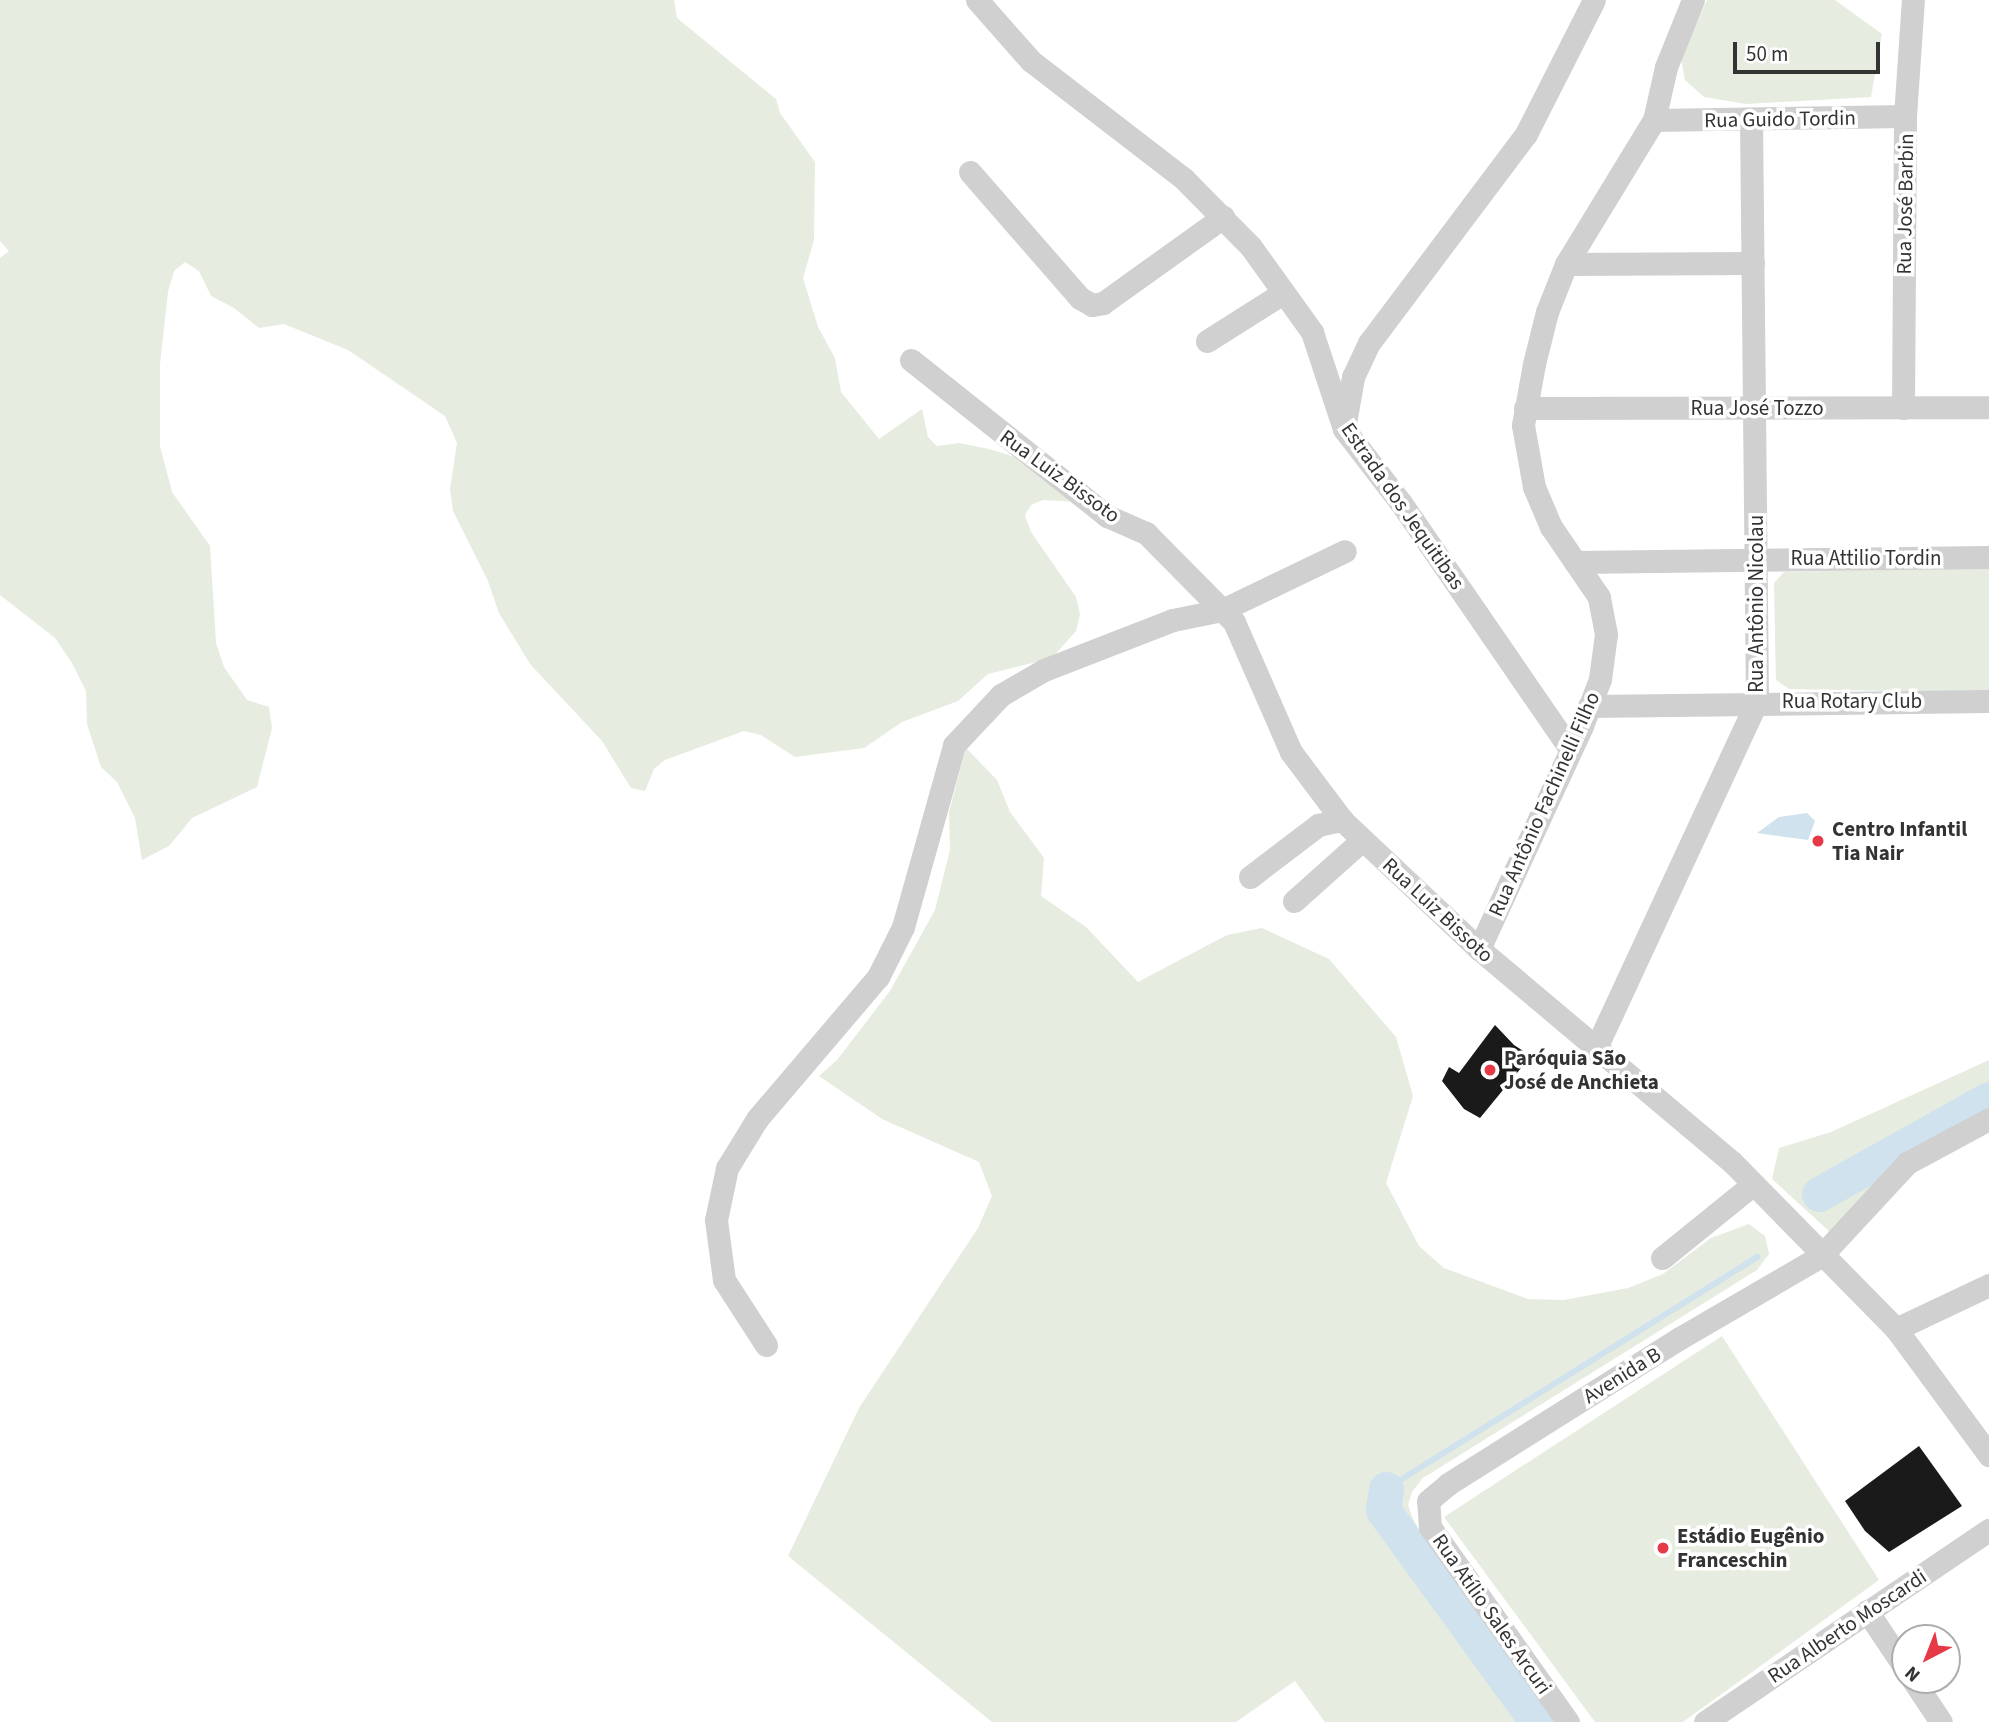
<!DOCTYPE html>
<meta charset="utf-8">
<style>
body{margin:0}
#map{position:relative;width:1989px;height:1722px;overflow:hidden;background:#fff;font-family:"Source Sans 3",sans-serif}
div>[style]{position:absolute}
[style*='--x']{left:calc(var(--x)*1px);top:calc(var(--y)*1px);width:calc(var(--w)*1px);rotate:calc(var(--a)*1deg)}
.green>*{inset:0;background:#e6ecdf}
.water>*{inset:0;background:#cfe2ee}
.stream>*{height:6px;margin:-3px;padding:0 3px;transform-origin:3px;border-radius:3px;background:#cfe2ee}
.river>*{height:35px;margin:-17.5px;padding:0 17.5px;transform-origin:17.5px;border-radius:17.5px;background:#cfe2ee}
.building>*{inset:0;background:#1a1a1a}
.minor>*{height:23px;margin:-11.5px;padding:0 11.5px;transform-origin:11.5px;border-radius:11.5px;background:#d0d0d0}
.dots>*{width:19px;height:19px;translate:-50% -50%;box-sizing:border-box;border:4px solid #fff;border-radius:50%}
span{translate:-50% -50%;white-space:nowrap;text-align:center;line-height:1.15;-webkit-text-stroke:7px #fff;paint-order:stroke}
.street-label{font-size:21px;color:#333}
.poi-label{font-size:21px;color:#333;font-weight:700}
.left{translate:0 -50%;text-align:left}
.north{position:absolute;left:1891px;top:1624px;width:70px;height:70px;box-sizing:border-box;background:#fff;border:2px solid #adadad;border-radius:50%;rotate:222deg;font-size:19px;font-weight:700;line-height:28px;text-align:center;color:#333}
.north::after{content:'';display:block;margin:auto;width:24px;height:32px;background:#e63946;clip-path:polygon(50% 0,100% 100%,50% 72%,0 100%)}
.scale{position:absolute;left:1733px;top:42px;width:147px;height:32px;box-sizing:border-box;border:4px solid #333;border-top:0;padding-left:9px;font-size:21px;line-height:24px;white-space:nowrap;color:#333;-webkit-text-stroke:5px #fff;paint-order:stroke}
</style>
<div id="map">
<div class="green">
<i style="clip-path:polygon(0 0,674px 0,677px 18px,776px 99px,780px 113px,815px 162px,814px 240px,803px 278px,818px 327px,835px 358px,841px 392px,879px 439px,922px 409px,928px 437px,937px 446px,959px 443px,989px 449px,1057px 470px,1096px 503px,1043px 500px,1031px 505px,1025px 515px,1031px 532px,1076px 597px,1080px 614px,1076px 631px,1052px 658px,988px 674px,958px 701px,902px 722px,864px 748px,795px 757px,761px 735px,744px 731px,665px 760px,654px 769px,645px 791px,631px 788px,602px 741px,530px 664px,499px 613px,488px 581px,453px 511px,450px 489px,457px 443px,445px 416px,348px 350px,284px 324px,259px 328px,234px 308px,211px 296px,199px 271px,185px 262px,174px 271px,168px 292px,160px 364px,160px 446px,172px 492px,210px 546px,216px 643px,224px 667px,247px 700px,269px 707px,272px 728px,257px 787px,192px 818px,169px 846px,142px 860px,135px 818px,117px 782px,101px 767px,87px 724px,86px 691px,72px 663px,55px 638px,0 595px,0 258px,9px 251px,0 241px)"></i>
<i style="clip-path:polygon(1707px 0,1835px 0,1882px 34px,1871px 97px,1746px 104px,1704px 97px,1685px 80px,1681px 58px)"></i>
<i style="clip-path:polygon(1989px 568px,1989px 693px,1789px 689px,1776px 680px,1774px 583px,1784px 572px)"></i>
<i style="clip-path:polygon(966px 748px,997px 780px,1010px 812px,1044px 858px,1041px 896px,1086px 927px,1138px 982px,1227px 935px,1262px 928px,1329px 959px,1396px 1037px,1413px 1096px,1386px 1183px,1419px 1246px,1444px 1268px,1528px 1299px,1564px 1300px,1628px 1288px,1663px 1274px,1711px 1238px,1749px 1224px,1765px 1236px,1769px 1254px,1757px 1270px,1423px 1478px,1412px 1492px,1408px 1505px,1413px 1519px,1436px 1560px,1552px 1722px,1325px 1722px,1295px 1681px,1236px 1722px,992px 1722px,788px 1556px,859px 1408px,978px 1228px,992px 1196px,979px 1162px,882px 1119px,819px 1076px,837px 1060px,890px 991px,935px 910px,950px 850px,949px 812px)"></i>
<i style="clip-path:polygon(1989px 1060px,1989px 1110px,1831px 1233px,1772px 1179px,1779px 1148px,1831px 1132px)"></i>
<i style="clip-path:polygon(1722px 1336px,1879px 1580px,1683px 1722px,1595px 1722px,1444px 1517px)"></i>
</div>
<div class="water">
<i style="clip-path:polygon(1807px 813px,1815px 821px,1808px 840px,1757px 833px,1779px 817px)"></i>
</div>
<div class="stream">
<i style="--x:1386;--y:1489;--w:438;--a:-32"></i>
</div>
<div class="river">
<i style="--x:1819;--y:1194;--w:195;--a:-29.2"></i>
<i style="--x:1386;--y:1489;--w:21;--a:98"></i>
<i style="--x:1383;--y:1510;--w:262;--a:54"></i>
</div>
<div class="building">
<i style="clip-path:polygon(1495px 1025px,1514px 1045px,1531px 1056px,1480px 1118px,1464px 1109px,1442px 1081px,1449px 1067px,1459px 1073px)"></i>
<i style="clip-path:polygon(1919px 1446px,1962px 1506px,1889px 1552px,1865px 1531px,1845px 1501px)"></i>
</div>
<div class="minor">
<i style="--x:977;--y:0;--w:81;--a:48.5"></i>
<i style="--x:1031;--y:61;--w:193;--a:37.6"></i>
<i style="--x:1184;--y:179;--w:95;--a:45.4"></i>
<i style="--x:1251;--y:247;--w:105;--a:54.3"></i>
<i style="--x:1312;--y:332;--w:102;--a:71.7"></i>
<i style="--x:1344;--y:429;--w:93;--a:52.4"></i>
<i style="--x:1401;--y:503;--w:298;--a:55.5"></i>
<i style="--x:1654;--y:120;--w:251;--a:-0.9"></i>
<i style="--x:970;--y:172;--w:167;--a:48.9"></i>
<i style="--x:1080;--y:298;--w:14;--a:30"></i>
<i style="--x:1092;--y:305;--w:11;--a:-10"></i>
<i style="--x:1103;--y:303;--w:148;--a:-35.6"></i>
<i style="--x:1566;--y:264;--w:187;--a:-0.3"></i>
<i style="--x:1207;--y:341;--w:90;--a:-32.3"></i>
<i style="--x:911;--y:360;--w:251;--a:38.5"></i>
<i style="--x:1107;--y:516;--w:43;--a:23.6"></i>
<i style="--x:1146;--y:533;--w:125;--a:45.3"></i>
<i style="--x:1234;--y:622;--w:142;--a:66.3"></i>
<i style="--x:1291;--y:752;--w:85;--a:53.1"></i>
<i style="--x:1342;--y:820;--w:188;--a:43.3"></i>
<i style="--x:1479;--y:949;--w:331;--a:40.1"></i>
<i style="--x:1732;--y:1162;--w:234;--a:45.5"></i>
<i style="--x:1896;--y:1329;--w:157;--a:53.6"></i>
<i style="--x:1525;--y:408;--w:464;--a:-0.1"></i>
<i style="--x:1903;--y:408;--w:292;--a:-89.6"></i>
<i style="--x:1905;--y:116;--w:116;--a:-86.1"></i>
<i style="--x:1345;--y:423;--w:47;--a:-80.1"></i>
<i style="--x:1353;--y:377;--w:38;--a:-65"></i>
<i style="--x:1369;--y:343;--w:261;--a:-53.1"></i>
<i style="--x:1526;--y:134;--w:150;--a:-63.1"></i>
<i style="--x:1575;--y:562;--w:414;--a:-0.7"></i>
<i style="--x:1589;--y:706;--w:400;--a:-0.7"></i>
<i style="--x:1250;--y:877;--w:86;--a:-37.4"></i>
<i style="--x:1318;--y:825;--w:25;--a:-12"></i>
<i style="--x:1294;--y:901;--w:90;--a:-41.8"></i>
<i style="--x:1479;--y:949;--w:246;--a:-65.2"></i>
<i style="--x:1582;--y:726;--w:50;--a:-69"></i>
<i style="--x:1600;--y:679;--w:45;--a:-82.4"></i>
<i style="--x:1606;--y:634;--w:38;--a:-101"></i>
<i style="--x:1599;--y:597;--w:85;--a:-124.4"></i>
<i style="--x:1551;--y:527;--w:43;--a:-113"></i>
<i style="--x:1534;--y:487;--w:63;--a:-100.1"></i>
<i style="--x:1523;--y:425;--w:62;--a:-79.8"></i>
<i style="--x:1534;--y:364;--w:54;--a:-76"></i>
<i style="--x:1547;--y:312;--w:52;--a:-68.4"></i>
<i style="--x:1566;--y:264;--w:169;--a:-58.6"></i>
<i style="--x:1654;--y:120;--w:54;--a:-77.2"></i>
<i style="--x:1666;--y:67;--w:72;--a:-68.1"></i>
<i style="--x:1595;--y:1050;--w:385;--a:-65.1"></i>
<i style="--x:1757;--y:701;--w:579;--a:-90.59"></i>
<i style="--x:1662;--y:1258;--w:116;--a:-39"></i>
<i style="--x:1896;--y:1329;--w:103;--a:-25.3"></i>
<i style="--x:766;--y:1345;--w:77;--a:-122.9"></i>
<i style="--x:724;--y:1280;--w:61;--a:-97.6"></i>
<i style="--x:716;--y:1220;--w:53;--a:-78.1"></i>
<i style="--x:727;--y:1168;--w:57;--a:-58.5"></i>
<i style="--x:757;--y:1119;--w:187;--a:-49.6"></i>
<i style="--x:878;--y:977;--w:56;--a:-63.4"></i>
<i style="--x:903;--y:927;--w:189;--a:-74.3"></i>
<i style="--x:954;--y:745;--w:69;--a:-46.8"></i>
<i style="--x:1001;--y:695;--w:50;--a:-30.2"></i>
<i style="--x:1044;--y:670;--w:138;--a:-21.2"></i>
<i style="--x:1173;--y:620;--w:50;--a:-11.5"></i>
<i style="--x:1222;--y:610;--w:136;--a:-25.6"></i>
<i style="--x:1867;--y:1611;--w:69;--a:56.3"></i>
<i style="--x:1913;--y:1680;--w:50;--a:56.3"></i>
<i style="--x:1568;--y:1722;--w:239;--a:-125.3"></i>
<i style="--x:1430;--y:1527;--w:26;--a:-94"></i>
<i style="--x:1428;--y:1501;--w:26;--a:-40"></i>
<i style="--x:1448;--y:1484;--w:274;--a:-32.2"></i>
<i style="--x:1680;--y:1338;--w:163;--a:-30.2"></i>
<i style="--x:1821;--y:1256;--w:127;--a:-47.2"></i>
<i style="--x:1907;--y:1163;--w:93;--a:-28.2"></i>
<i style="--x:1705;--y:1722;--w:343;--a:-34.1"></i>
</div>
<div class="dots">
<i style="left:1818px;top:841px;background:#e63946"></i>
<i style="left:1490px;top:1070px;background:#e63946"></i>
<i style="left:1663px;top:1548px;background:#e63946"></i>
</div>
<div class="street-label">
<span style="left:1780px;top:119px;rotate:-1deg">Rua Guido Tordin</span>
<span style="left:1905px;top:204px;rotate:-89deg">Rua José Barbin</span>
<span style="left:1757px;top:408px">Rua José Tozzo</span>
<span style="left:1060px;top:476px;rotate:36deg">Rua Luiz Bissoto</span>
<span style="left:1403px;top:506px;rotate:55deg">Estrada dos Jequitibas</span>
<span style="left:1866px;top:558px">Rua Attilio Tordin</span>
<span style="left:1756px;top:604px;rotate:-90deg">Rua Antônio Nicolau</span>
<span style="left:1852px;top:701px">Rua Rotary Club</span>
<span style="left:1544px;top:804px;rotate:-66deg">Rua Antônio Fachinelli Filho</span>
<span style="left:1438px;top:910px;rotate:43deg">Rua Luiz Bissoto</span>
<span style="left:1622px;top:1375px;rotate:-32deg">Avenida B</span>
<span style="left:1492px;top:1614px;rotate:55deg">Rua Atílio Sales Arcuri</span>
<span style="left:1847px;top:1626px;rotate:-34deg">Rua Alberto Moscardi</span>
</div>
<div class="poi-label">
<span class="left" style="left:1832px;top:841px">Centro Infantil<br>Tia Nair</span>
<span class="left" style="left:1504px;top:1070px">Paróquia São<br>José de Anchieta</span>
<span class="left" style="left:1677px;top:1548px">Estádio Eugênio<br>Franceschin</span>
</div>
<div class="north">N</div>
<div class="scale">50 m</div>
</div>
